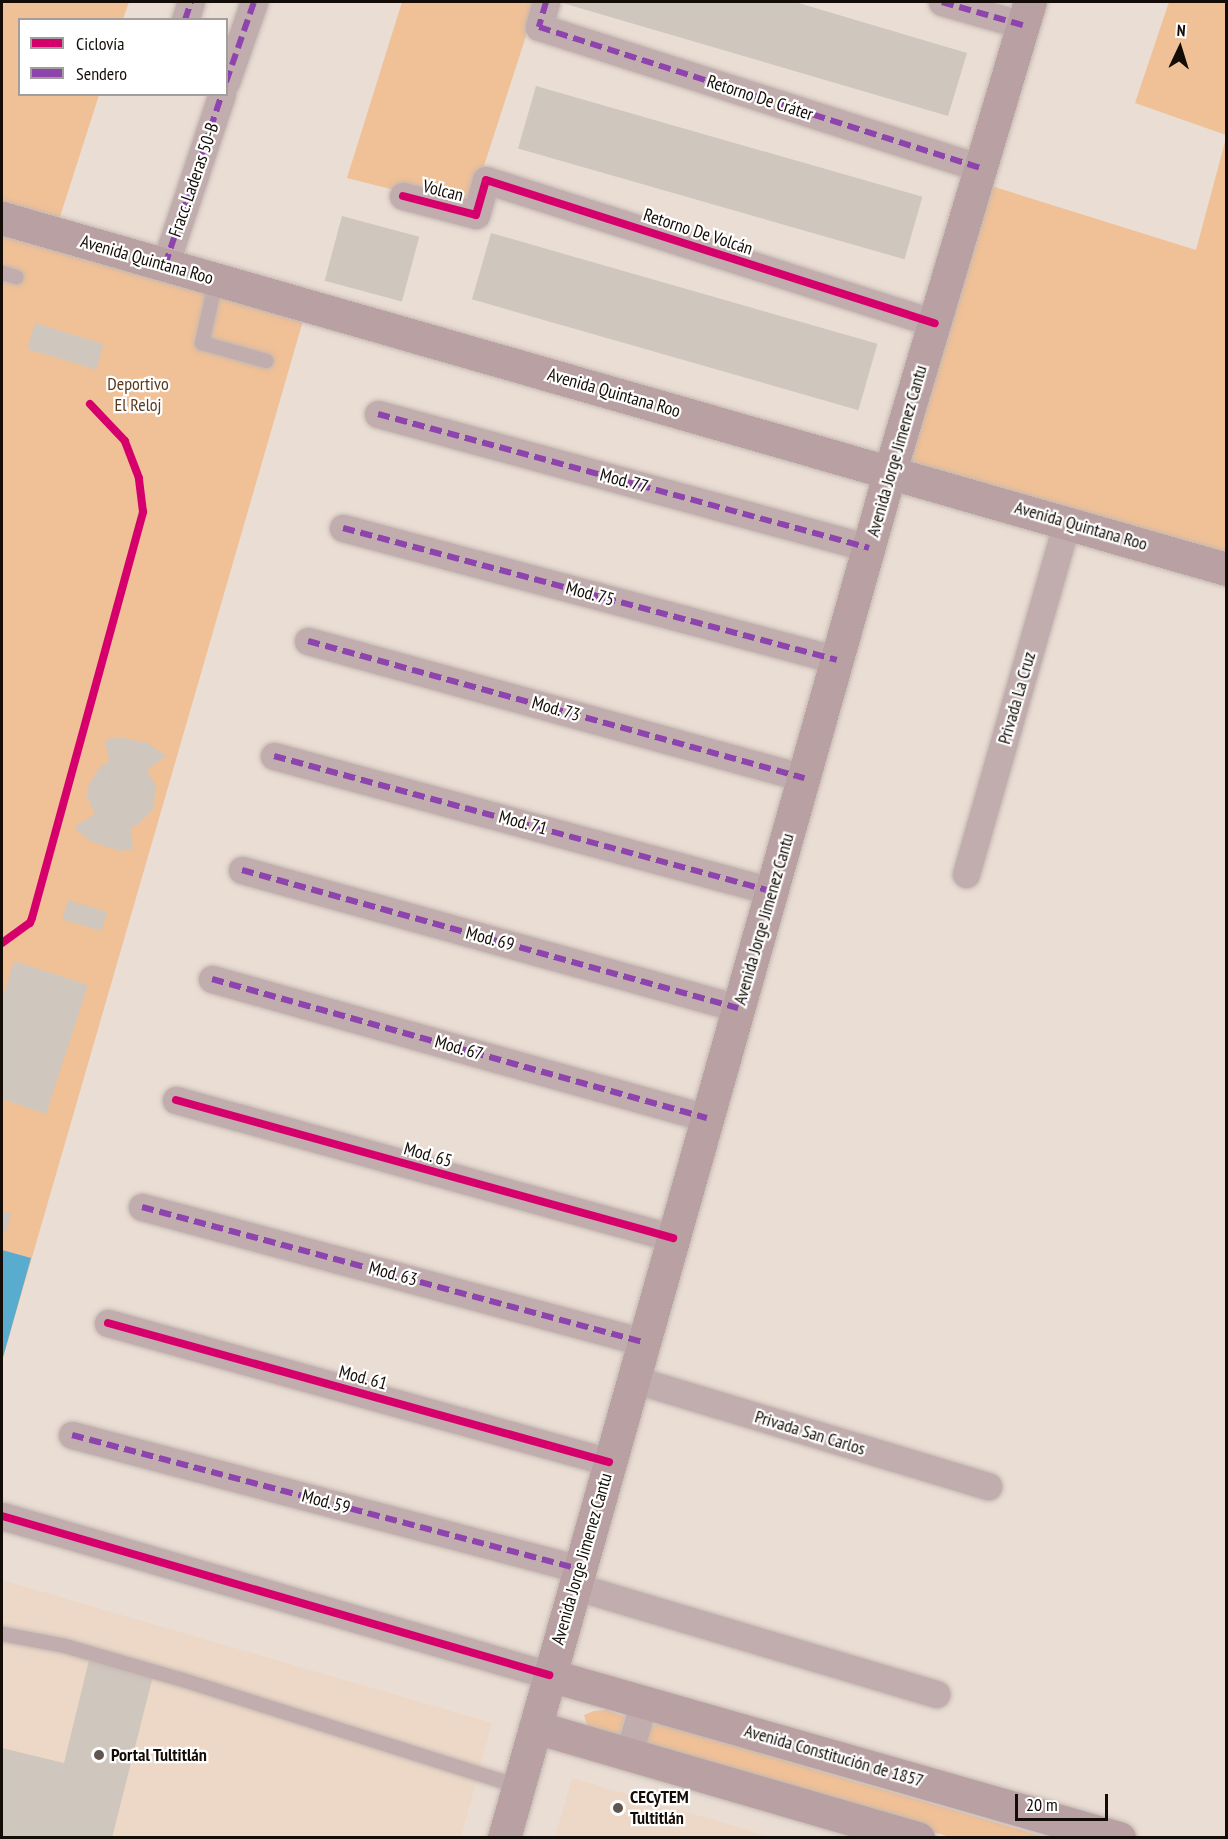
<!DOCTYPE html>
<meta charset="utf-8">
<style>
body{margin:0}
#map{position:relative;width:1228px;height:1839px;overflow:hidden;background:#eaddd4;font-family:"PT Sans Narrow",sans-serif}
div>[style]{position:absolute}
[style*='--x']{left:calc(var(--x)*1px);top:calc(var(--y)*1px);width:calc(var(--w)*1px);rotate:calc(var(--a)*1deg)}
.built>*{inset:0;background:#edd8c7}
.green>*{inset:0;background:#f0c097}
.water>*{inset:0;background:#59acce}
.building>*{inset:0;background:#cfc6be;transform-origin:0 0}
.roads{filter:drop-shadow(0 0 2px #c2b8b1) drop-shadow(0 0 2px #c2b8b1)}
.lane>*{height:14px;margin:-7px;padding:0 7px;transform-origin:7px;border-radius:7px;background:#c1acae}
.street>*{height:27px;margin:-13.5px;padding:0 13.5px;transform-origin:13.5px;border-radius:13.5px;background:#c1acae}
.secondary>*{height:33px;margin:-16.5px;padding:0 16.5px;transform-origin:16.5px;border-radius:16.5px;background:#b9a0a3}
.quiet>*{height:6px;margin-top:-3px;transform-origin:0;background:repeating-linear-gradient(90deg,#8e44ad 0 12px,transparent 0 18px)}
.cycleway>*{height:8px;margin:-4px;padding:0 4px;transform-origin:4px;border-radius:4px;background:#d6006c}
.dots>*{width:16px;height:16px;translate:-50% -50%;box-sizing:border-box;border:3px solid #fff;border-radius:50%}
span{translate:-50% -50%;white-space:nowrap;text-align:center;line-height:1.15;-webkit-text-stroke:4.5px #fff;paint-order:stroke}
.street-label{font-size:18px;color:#140d07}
.park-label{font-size:18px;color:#5a3a1d}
.poi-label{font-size:18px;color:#140d07;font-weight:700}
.left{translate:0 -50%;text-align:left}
.frame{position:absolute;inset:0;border:3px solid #140d07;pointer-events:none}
.legend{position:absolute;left:18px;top:18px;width:210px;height:78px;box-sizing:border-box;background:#fff;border:2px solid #a19e9c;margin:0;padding:8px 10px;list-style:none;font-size:18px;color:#140d07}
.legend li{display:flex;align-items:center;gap:12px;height:30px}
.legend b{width:30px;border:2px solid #a19e9c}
.north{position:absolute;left:1150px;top:18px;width:60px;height:60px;-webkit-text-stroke:4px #fff;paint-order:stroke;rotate:4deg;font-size:16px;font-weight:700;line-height:24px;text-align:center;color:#140d07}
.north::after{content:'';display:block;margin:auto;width:21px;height:27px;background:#140d07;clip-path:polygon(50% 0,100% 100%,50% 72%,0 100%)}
.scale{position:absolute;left:1015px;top:1794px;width:93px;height:27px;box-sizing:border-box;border:3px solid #140d07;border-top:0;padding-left:8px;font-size:18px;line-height:21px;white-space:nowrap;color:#140d07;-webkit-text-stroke:4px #fff;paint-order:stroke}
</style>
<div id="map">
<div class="built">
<i style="clip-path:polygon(2px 1580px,492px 1723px,461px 1837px,2px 1837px)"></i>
<i style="clip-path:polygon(572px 1778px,772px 1837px,555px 1837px)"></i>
</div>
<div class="green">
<i style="clip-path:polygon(2px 2px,129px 2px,123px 19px,20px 20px,20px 94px,99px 95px,57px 226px,309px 300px,2px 1361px)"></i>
<i style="clip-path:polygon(402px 2px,537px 2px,470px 209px,347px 178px)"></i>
<i style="clip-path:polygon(1169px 2px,1226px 2px,1226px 135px,1135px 103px)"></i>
<i style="clip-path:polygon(1226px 138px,1226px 574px,870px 482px,985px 184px,1196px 250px)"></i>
<i style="clip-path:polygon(607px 1710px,625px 1717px,617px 1741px,587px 1725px,584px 1715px,594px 1711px)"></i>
<i style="clip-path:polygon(658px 1724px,662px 1725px,1045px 1837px,950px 1837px,651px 1751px,648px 1748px,644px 1736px,649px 1727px)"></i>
</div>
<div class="water">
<i style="clip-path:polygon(2px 1250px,31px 1258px,2px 1361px)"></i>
</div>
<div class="building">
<i style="clip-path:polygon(559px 2px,795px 2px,967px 53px,948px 116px)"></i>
<i style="left:536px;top:86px;width:402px;height:65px;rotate:16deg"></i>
<i style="left:342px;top:216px;width:80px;height:67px;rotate:15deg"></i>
<i style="left:491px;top:233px;width:402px;height:69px;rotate:16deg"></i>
<i style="left:35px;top:323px;width:72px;height:27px;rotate:17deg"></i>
<i style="clip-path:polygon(118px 737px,148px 743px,166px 756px,147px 770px,156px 786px,153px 809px,139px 824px,131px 827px,133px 849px,120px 851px,90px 841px,74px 827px,95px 814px,88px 799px,87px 788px,99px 768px,109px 761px,105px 740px)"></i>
<i style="left:68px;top:900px;width:41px;height:20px;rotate:17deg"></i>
<i style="clip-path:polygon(14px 961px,88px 985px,46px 1114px,2px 1099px,2px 999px)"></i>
<i style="clip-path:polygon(2px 1211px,11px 1214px,6px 1232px,2px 1231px)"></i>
<i style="clip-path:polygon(89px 1660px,153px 1676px,112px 1838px,2px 1838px,2px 1748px,64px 1763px)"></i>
</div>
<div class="roads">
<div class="lane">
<i style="--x:2;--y:273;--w:15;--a:16"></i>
<i style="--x:216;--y:280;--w:65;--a:102.5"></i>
<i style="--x:202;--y:343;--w:67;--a:15.5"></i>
<i style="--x:2;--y:1634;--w:64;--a:10.8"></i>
<i style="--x:65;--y:1646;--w:123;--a:16.1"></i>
<i style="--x:183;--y:1680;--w:351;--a:17.6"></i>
</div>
<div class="street">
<i style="--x:546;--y:2;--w:26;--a:106"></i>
<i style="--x:539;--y:27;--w:463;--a:17.7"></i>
<i style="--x:942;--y:2;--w:84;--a:15.9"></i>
<i style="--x:185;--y:20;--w:19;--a:-72"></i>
<i style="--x:226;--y:82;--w:85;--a:-70.7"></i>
<i style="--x:403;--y:196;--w:75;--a:14.6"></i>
<i style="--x:476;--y:215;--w:36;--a:-74"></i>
<i style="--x:486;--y:180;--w:471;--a:17.7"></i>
<i style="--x:165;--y:265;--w:180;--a:-71.6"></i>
<i style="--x:378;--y:414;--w:509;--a:15.26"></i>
<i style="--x:343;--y:528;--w:511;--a:14.96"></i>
<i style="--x:308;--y:641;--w:515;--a:15.44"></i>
<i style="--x:274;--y:756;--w:515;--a:15.2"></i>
<i style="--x:242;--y:870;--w:515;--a:15.55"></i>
<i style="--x:966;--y:874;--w:366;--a:-74"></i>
<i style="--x:212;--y:979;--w:514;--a:15.69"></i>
<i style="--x:176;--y:1100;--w:516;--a:15.52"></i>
<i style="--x:142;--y:1207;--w:519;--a:15.08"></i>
<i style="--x:108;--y:1323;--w:520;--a:15.51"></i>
<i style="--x:633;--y:1379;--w:371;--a:16.8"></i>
<i style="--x:72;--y:1435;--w:524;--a:14.8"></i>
<i style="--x:2;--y:1516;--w:570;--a:16.21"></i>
<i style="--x:574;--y:1586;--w:378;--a:16.6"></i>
<i style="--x:628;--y:1755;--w:55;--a:-73.2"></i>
</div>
<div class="secondary">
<i style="--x:2;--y:218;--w:1273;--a:16"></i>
<i style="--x:549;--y:1675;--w:593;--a:15.96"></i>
<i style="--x:535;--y:1727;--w:399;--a:16.2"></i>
<i style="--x:504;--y:1838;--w:1420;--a:-74.23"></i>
<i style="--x:890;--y:471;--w:489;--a:-73.4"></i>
</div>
</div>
<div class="quiet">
<i style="--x:546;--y:2;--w:26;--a:106"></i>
<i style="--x:539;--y:27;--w:463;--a:17.7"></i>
<i style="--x:942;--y:2;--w:84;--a:15.9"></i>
<i style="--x:185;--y:20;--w:19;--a:-72"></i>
<i style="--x:226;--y:82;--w:85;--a:-70.7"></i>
<i style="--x:165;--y:265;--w:180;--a:-71.6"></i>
<i style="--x:378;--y:414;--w:509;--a:15.26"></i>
<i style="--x:343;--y:528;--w:511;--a:14.96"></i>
<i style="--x:308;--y:641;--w:515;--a:15.44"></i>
<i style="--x:274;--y:756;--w:515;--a:15.2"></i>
<i style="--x:242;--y:870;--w:515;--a:15.55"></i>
<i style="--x:212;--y:979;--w:514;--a:15.69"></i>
<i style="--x:142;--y:1207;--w:519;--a:15.08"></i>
<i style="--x:72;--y:1435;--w:524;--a:14.8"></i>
</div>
<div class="cycleway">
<i style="--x:403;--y:196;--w:75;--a:14.6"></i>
<i style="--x:476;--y:215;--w:36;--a:-74"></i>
<i style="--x:486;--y:180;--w:471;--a:17.7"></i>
<i style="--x:2;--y:943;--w:34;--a:-36"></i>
<i style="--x:30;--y:923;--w:5;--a:-68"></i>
<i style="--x:32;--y:918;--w:421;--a:-74.7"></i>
<i style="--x:143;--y:512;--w:34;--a:-97"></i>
<i style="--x:139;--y:478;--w:40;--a:-111"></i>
<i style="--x:125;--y:441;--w:51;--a:-133.4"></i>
<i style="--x:176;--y:1100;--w:516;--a:15.52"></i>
<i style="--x:108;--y:1323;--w:520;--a:15.51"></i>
<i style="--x:2;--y:1516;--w:570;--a:16.21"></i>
</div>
<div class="dots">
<i style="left:99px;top:1755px;background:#5f564f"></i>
<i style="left:618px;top:1808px;background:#5f564f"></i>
</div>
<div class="street-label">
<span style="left:760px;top:98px;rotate:18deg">Retorno De Cráter</span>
<span style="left:194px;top:180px;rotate:-71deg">Fracc. Laderas 50-B</span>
<span style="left:443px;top:191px;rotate:14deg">Volcan</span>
<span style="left:698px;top:232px;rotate:18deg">Retorno De Volcán</span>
<span style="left:147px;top:260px;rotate:16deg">Avenida Quintana Roo</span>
<span style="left:614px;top:393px;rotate:16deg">Avenida Quintana Roo</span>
<span style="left:897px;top:451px;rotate:-74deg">Avenida Jorge Jimenez Cantu</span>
<span style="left:624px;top:481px;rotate:15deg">Mod. 77</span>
<span style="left:1081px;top:526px;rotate:16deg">Avenida Quintana Roo</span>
<span style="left:590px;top:594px;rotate:15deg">Mod. 75</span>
<span style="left:1017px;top:698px;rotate:-74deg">Privada La Cruz</span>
<span style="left:556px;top:709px;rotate:16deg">Mod. 73</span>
<span style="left:523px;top:823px;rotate:15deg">Mod. 71</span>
<span style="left:764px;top:919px;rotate:-74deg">Avenida Jorge Jimenez Cantu</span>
<span style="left:490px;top:939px;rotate:15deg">Mod. 69</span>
<span style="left:459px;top:1048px;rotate:16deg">Mod. 67</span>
<span style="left:428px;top:1155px;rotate:16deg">Mod. 65</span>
<span style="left:393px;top:1274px;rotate:15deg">Mod. 63</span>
<span style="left:363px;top:1378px;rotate:15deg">Mod. 61</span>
<span style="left:810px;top:1433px;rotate:17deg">Privada San Carlos</span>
<span style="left:326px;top:1502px;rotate:15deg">Mod. 59</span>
<span style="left:582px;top:1559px;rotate:-74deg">Avenida Jorge Jimenez Cantu</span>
<span style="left:834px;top:1756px;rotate:16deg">Avenida Constitución de 1857</span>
</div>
<div class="park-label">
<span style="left:138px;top:395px">Deportivo<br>El Reloj</span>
</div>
<div class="poi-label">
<span class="left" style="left:111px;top:1755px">Portal Tultitlán</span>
<span class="left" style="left:630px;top:1808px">CECyTEM<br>Tultitlán</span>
</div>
<div class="frame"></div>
<ul class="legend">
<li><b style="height:8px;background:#d6006c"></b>Ciclovía</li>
<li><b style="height:8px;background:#8e44ad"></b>Sendero</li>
</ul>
<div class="north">N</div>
<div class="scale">20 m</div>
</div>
